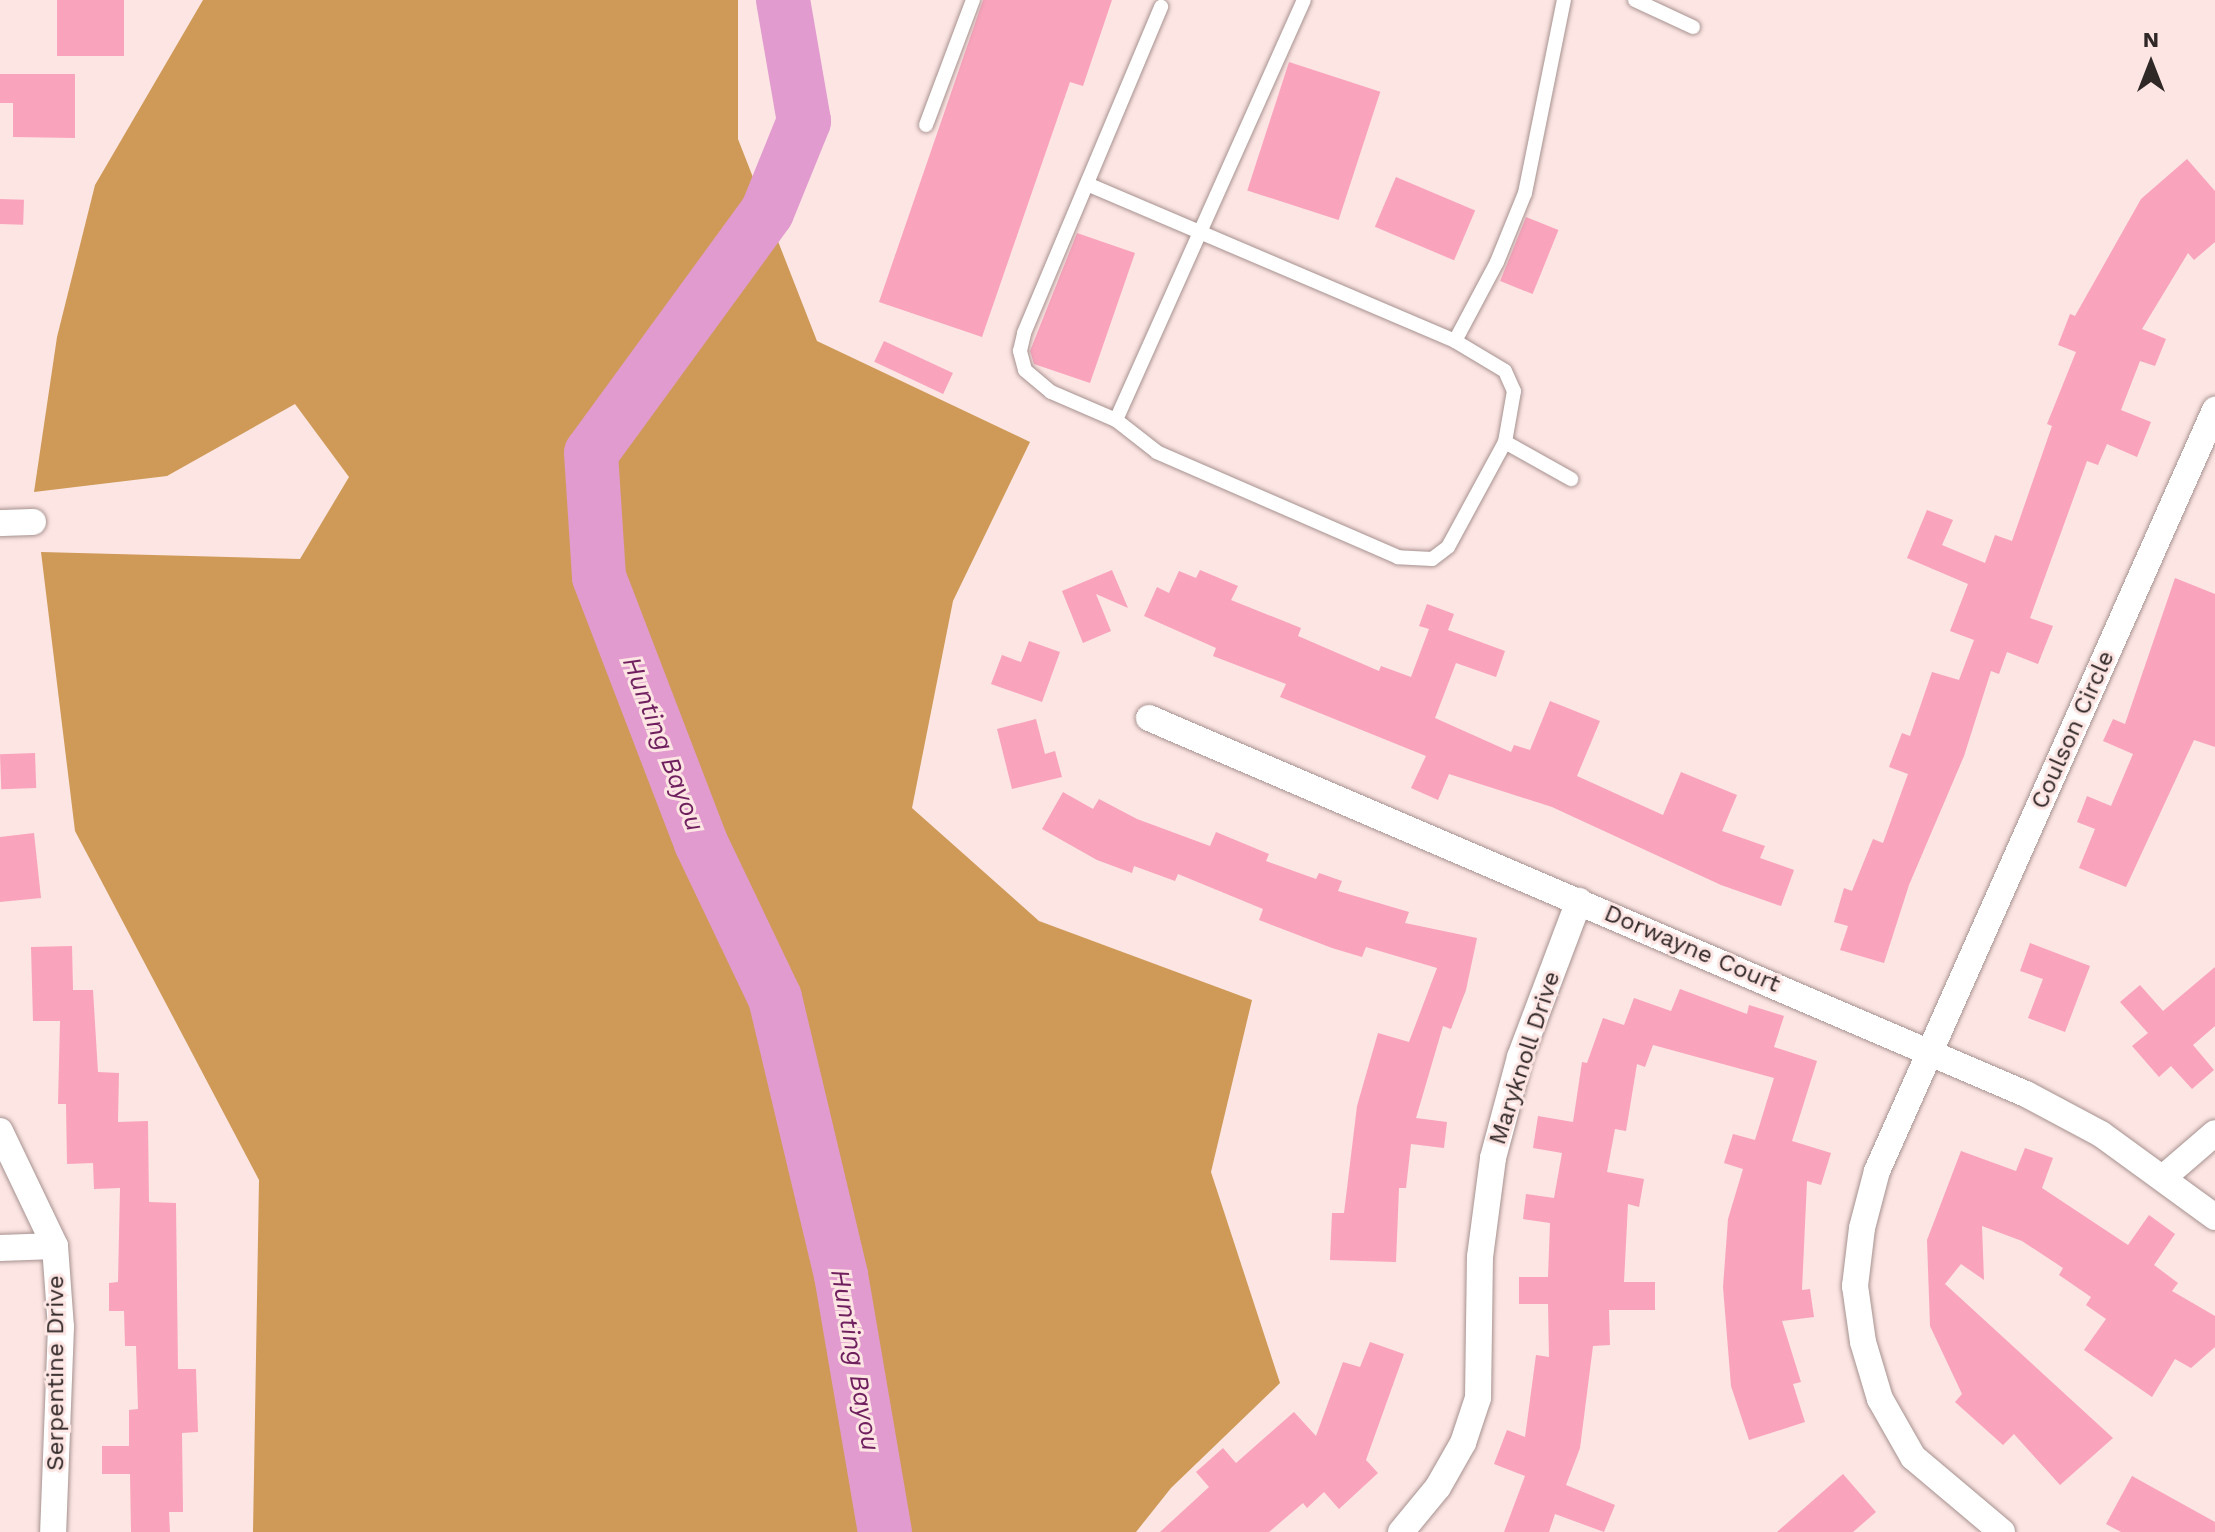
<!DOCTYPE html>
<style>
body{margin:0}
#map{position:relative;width:2215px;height:1532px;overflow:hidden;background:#fce5e3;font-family:"Work Sans",sans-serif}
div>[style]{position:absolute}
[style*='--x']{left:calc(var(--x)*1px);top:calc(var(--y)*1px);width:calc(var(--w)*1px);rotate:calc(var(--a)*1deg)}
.forest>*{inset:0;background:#cf9a57}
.river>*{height:54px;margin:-27px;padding:0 27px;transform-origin:27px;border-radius:27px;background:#e19bce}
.building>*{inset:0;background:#f9a3bc;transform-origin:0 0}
.roads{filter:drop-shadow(0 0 2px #a79290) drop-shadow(0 0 2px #a79290)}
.service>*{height:14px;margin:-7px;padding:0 7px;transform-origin:7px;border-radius:7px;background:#fff}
.minor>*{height:26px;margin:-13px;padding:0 13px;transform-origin:13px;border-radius:13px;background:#fff}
span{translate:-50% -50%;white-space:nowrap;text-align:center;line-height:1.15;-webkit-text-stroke:6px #fce5e3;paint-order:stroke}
.street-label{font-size:24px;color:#302727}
.water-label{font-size:26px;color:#6f1e5e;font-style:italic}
.north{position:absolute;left:2111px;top:24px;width:80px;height:80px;-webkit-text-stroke:6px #fce5e3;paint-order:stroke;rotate:0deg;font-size:22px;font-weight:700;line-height:32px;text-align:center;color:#302727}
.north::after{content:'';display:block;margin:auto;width:28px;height:36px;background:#302727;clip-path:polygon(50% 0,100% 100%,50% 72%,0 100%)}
</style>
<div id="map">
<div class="forest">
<i style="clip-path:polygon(203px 0,738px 0,738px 139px,817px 341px,1030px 442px,953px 601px,912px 808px,1039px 921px,1252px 1000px,1211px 1172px,1280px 1383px,1171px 1488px,1136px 1532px,253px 1532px,259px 1180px,75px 831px,41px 552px,300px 559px,349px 477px,295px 404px,167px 476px,34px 492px,57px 337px,95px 185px)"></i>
</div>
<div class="river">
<i style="--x:783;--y:0;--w:123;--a:80.2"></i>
<i style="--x:804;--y:121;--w:98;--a:112.1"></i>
<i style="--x:767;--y:212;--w:298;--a:126.1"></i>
<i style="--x:591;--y:453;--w:124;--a:86.3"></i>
<i style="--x:599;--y:577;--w:285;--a:69"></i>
<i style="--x:701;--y:843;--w:172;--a:64.5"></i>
<i style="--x:775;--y:998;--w:285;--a:76.6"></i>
<i style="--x:841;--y:1275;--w:261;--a:80.3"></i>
</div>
<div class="building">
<i style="left:57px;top:0;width:67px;height:56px"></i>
<i style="clip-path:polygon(983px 0,1112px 0,1083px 86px,1070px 82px,982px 337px,879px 302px)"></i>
<i style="left:1289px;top:62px;width:96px;height:135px;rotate:18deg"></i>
<i style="clip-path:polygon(0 74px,75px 74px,75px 138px,13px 137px,13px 103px,0 103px)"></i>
<i style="clip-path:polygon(2187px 159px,2215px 191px,2215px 242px,2194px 260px,2188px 253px,2142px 329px,2166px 339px,2155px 366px,2140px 361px,2121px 410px,2151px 422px,2137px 457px,2107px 444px,2098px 465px,2087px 461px,2030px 618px,2053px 626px,2038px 664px,2007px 652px,1999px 674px,1991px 671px,1964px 756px,1909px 885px,1884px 963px,1840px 950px,1848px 926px,1834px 922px,1844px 888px,1852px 891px,1873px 839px,1883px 843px,1908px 774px,1889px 767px,1902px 733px,1910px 736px,1932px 672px,1959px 680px,1974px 640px,1950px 631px,1968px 584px,1907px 558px,1927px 510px,1953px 520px,1942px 545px,1985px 563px,1995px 535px,2012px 541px,2052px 426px,2047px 424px,2076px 352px,2058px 345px,2070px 314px,2075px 316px,2141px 199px)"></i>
<i style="left:1396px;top:177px;width:86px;height:54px;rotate:23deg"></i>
<i style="left:0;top:199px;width:24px;height:25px;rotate:2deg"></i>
<i style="left:1526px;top:217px;width:35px;height:69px;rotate:22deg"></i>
<i style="clip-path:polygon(1077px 233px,1135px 253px,1090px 383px,1034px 364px,1030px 351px)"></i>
<i style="left:884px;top:341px;width:76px;height:23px;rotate:25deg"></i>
<i style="clip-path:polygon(1112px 570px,1128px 608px,1096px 594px,1111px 631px,1083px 643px,1062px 591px)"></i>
<i style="clip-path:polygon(1200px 570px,1238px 586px,1231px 600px,1301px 628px,1298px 636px,1379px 671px,1381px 666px,1411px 677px,1429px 629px,1419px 626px,1427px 604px,1454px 614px,1448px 630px,1505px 651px,1496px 677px,1456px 663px,1435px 718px,1511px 752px,1514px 745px,1530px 750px,1550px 701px,1600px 721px,1577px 776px,1663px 815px,1681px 772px,1737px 795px,1722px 831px,1765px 846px,1760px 858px,1794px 870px,1781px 906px,1721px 885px,1552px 807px,1449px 774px,1438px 800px,1411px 788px,1426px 756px,1280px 697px,1286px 684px,1213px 656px,1216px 648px,1144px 616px,1157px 587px,1169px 593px,1179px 571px,1196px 578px)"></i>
<i style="clip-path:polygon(2175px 578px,2215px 594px,2215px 747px,2194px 740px,2126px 887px,2079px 868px,2095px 829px,2077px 822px,2087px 796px,2111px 806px,2133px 754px,2103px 741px,2113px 719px,2125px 724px)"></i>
<i style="clip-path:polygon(1029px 641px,1060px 652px,1042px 702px,991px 684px,1002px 655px,1021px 662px)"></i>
<i style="clip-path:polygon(1036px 719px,1045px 754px,1055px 751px,1062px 777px,1012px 789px,997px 729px)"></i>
<i style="left:35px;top:753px;width:35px;height:35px;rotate:88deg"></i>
<i style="clip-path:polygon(1063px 792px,1093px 809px,1099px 799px,1137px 819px,1210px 846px,1216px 832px,1269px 854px,1266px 861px,1316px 879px,1319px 873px,1342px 881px,1338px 891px,1409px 912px,1405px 923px,1477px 938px,1466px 990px,1451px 1029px,1443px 1026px,1416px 1118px,1447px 1122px,1444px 1148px,1411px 1144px,1406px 1188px,1399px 1188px,1396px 1262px,1330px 1260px,1332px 1213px,1344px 1213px,1357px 1106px,1378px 1033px,1409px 1042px,1437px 968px,1366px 947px,1362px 957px,1332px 948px,1259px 920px,1263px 909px,1178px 874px,1175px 881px,1134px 866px,1132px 873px,1097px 860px,1042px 829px)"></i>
<i style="clip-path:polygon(34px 833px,41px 898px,0 902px,0 837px)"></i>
<i style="clip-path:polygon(2030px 943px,2090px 966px,2065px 1032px,2028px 1018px,2043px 979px,2020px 971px)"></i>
<i style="clip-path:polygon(72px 946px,73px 990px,93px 990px,98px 1072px,119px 1073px,118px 1122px,148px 1121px,149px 1202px,176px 1203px,178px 1369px,196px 1369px,198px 1432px,182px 1433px,183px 1512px,169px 1512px,170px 1532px,131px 1532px,130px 1474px,102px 1474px,102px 1446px,129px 1446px,129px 1410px,138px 1409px,136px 1346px,125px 1346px,124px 1311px,109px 1311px,109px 1283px,118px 1282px,120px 1188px,94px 1189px,93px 1163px,67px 1164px,66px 1104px,58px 1104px,60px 1021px,33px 1021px,31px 947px)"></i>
<i style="clip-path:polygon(2215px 967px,2215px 1026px,2193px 1045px,2214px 1070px,2192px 1089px,2171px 1066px,2159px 1077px,2132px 1046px,2148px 1033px,2120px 1002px,2140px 985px,2163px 1011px)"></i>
<i style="clip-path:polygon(1680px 989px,1747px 1014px,1749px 1005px,1784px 1016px,1774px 1047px,1817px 1061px,1792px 1141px,1831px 1153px,1821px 1185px,1807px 1181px,1802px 1290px,1810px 1289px,1814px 1317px,1782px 1321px,1801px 1382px,1793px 1384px,1805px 1422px,1749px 1440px,1731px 1386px,1723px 1287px,1728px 1219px,1743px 1169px,1724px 1163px,1733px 1134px,1755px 1140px,1774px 1078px,1653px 1045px,1645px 1067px,1637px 1064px,1626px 1131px,1615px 1129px,1607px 1172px,1644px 1179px,1639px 1207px,1628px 1204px,1624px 1282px,1655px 1282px,1655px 1310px,1609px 1310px,1610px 1345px,1593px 1346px,1580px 1448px,1566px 1485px,1615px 1505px,1604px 1532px,1555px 1514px,1549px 1532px,1504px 1532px,1525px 1476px,1494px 1464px,1507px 1430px,1525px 1437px,1536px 1355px,1549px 1357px,1548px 1304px,1519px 1304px,1519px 1277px,1548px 1277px,1550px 1223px,1523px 1219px,1526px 1194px,1554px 1198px,1562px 1153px,1533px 1148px,1538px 1116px,1573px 1122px,1582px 1062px,1587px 1063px,1603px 1018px,1624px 1025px,1634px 998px,1671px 1011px)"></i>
<i style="clip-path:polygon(2025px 1148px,2053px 1158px,2042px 1188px,2128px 1245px,2149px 1215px,2175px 1234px,2154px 1265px,2178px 1283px,2172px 1291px,2215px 1316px,2215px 1347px,2191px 1368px,2175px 1359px,2152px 1397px,2084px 1350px,2106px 1319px,2086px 1305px,2091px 1297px,2059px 1275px,2063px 1268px,2022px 1241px,1982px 1226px,1984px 1280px,1961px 1264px,1945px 1284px,2113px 1438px,2060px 1485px,2014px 1434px,2003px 1445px,1955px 1402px,1962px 1394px,1930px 1326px,1927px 1240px,1961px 1151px,2016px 1171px)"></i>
<i style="clip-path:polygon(1370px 1342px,1404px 1354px,1366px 1460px,1378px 1473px,1339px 1509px,1324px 1492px,1307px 1508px,1303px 1503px,1269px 1532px,1160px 1532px,1209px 1487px,1196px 1472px,1223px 1448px,1236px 1463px,1294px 1412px,1316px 1436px,1343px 1362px,1360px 1367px)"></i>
<i style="clip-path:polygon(1843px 1474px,1876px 1512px,1853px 1532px,1777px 1532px)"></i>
<i style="clip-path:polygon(2132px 1476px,2215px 1522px,2215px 1532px,2121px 1532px,2106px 1524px)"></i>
</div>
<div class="roads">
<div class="service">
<i style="--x:1635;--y:0;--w:64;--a:25"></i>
<i style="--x:926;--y:125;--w:134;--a:-69.4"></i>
<i style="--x:1087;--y:184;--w:400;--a:23.1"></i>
<i style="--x:1455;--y:341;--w:58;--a:31"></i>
<i style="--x:1505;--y:371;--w:22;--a:66"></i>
<i style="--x:1514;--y:391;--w:52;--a:100"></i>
<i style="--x:1505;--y:442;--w:119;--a:118.5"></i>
<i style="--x:1448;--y:547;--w:20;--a:143"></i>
<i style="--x:1432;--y:559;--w:34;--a:-177"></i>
<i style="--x:1398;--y:557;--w:263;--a:-156.5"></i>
<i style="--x:1157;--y:452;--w:52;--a:-142"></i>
<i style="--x:1116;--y:420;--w:71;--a:-156.7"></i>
<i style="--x:1051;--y:392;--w:34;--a:-140"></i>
<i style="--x:1025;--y:370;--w:20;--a:-105"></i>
<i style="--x:1020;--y:351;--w:18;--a:-77"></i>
<i style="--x:1024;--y:333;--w:354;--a:-67.2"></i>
<i style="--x:1455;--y:341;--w:89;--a:-62"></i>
<i style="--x:1497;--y:262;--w:74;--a:-67.9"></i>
<i style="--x:1525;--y:193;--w:197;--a:-78.6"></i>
<i style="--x:1116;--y:420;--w:460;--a:-65.9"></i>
<i style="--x:1505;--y:442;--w:76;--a:29.3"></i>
</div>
<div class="minor">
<i style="--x:0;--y:523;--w:33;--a:-2"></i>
<i style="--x:1149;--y:718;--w:954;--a:23.21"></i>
<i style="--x:2026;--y:1094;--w:85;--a:28.1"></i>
<i style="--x:2101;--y:1134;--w:141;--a:36.1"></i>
<i style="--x:0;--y:1131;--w:127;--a:64.4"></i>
<i style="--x:55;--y:1246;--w:81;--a:85.8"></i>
<i style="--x:61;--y:1327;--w:205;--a:92.2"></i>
<i style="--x:2164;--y:1177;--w:67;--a:-40.8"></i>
<i style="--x:0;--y:1248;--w:55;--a:-2.1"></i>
<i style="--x:1401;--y:1532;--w:58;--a:-50.6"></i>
<i style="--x:1438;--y:1487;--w:51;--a:-60.4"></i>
<i style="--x:1463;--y:1443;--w:47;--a:-71.6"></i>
<i style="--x:1478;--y:1398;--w:141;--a:-89.2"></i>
<i style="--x:1480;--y:1257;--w:100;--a:-82.5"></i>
<i style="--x:1493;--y:1158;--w:105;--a:-75"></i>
<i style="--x:1520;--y:1057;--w:167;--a:-69.3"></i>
<i style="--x:2002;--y:1532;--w:116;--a:-139.9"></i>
<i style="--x:1913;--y:1457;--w:67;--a:-119.6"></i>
<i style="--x:1880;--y:1399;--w:59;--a:-106.6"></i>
<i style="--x:1863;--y:1342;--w:57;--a:-98.1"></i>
<i style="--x:1855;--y:1286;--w:58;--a:-83.1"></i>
<i style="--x:1862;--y:1228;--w:59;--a:-75.3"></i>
<i style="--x:1877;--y:1171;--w:833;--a:-66.05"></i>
</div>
</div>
<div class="street-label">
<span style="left:2073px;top:730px;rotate:-66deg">Coulson Circle</span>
<span style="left:1692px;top:949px;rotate:23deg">Dorwayne Court</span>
<span style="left:1525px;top:1058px;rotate:-72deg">Maryknoll Drive</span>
<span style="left:56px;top:1373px;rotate:-90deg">Serpentine Drive</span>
</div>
<div class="water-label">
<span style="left:663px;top:744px;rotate:69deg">Hunting Bayou</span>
<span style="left:855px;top:1360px;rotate:80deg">Hunting Bayou</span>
</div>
<div class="north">N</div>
</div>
